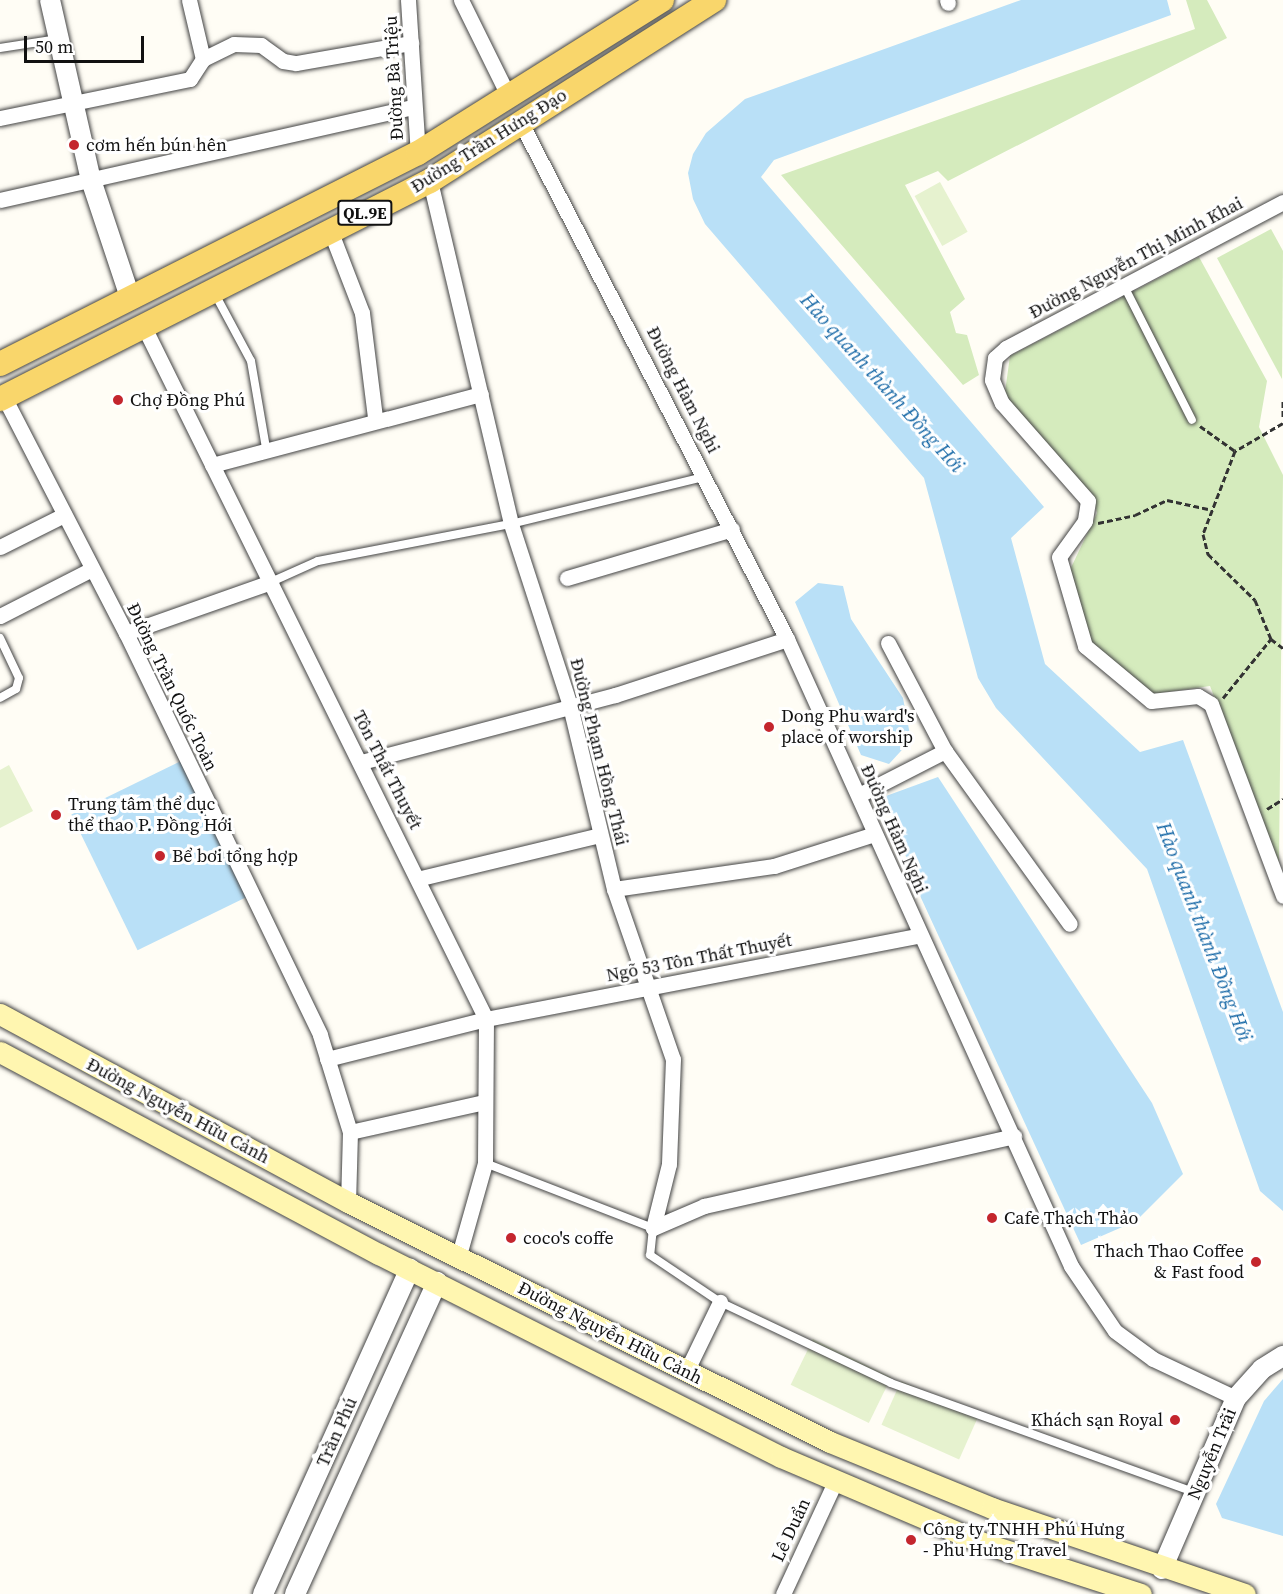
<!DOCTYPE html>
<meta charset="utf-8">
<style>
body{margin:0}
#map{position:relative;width:1283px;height:1594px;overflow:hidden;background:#fffdf5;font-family:"Source Serif 4",serif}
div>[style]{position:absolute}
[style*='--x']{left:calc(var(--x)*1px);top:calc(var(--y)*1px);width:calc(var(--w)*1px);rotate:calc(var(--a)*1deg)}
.green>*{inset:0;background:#d5ebbd}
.pitch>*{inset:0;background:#e6f2cf;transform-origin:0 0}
.water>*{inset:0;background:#b9e0f7;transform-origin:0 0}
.path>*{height:3px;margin-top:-1.5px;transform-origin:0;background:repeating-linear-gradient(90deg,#333 0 6px,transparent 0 9px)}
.roads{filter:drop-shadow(0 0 2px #444) drop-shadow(0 0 2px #444)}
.service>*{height:8px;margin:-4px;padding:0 4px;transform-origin:4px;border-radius:4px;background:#fff}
.minor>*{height:15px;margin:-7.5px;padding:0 7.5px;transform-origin:7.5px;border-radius:7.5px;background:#fff}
.tertiary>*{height:20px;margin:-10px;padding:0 10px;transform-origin:10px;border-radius:10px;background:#fff}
.secondary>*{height:21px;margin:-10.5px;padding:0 10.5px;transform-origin:10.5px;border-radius:10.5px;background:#fff6b0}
.primary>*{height:24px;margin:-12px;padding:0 12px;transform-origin:12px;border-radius:12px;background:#f9d66b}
.dots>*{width:16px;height:16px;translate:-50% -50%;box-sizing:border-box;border:3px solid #fff;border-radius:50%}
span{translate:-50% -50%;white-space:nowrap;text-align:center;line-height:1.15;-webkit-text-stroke:6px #fff;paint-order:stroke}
.shield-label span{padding:2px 4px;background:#fff;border:2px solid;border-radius:4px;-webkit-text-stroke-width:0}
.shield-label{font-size:16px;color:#111;font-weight:700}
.street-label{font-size:18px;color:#111}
.poi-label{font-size:18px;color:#111}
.left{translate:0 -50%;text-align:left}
.right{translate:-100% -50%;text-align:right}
.water-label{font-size:20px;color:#1768a6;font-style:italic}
.scale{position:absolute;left:24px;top:36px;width:120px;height:27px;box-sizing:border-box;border:3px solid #111;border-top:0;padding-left:8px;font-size:18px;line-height:21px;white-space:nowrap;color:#111;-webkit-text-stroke:4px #fff;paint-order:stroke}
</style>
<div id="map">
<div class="green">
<i style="clip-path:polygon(1186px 0,1207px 0,1227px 38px,948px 181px,938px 171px,905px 185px,965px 299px,950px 312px,956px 333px,967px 335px,979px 375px,963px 385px,781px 175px,1195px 29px)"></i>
<i style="clip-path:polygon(1271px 229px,1283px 251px,1282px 379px,1217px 258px)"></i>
<i style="clip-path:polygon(1199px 257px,1267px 381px,1259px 427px,1283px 475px,1279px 865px,1210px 686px,1153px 694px,1090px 642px,1068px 574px,1097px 513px,1093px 495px,1004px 399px,1010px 356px)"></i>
</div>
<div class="pitch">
<i style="left:940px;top:182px;width:57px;height:29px;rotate:61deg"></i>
<i style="clip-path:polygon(9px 765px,33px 811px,0 828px,0 770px)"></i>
<i style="left:813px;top:1339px;width:87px;height:51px;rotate:26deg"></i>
<i style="left:901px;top:1381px;width:85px;height:48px;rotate:24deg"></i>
</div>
<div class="water">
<i style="clip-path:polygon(1021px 0,1167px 0,1171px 15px,774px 160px,761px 177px,1044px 507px,1011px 538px,1045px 664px,1140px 752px,1183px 740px,1283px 1012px,1283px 1211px,1260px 1191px,1147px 869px,996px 708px,978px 678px,924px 478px,705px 224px,693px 199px,688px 173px,693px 154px,706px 133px,745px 99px)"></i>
<i style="clip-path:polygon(818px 583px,843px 586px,851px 619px,903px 698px,911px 740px,889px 764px,861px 755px,795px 602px)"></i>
<i style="left:181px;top:761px;width:151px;height:122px;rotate:64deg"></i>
<i style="clip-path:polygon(938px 777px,1152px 1103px,1183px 1174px,1136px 1221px,1081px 1245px,916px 887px,886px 796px)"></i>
<i style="clip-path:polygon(1283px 1379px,1283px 1536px,1222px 1518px,1216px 1504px,1264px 1401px)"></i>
</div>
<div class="path">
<i style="--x:1283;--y:401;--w:18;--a:90"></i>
<i style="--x:1283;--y:423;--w:56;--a:149.7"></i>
<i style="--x:1235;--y:451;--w:89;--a:111.1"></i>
<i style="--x:1203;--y:534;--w:21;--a:76"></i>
<i style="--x:1208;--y:554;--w:66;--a:44.4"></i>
<i style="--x:1255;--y:600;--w:42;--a:67.7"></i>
<i style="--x:1271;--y:639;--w:15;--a:37"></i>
<i style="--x:1200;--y:426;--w:43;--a:35.5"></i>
<i style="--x:1098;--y:523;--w:38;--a:-12"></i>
<i style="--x:1135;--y:515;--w:35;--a:-25"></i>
<i style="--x:1167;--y:500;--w:42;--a:12.4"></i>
<i style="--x:1223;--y:698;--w:76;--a:-50.9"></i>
<i style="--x:1267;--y:809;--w:19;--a:-32"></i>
</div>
<div class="roads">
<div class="service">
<i style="--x:0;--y:48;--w:59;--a:-8.8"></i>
<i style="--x:1124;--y:286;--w:150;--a:63.1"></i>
<i style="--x:215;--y:294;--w:76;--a:61.8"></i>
<i style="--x:251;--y:361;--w:88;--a:80.2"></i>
<i style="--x:271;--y:582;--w:51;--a:-24.1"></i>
<i style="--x:318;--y:561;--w:197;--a:-10.9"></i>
<i style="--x:511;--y:524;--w:199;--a:-13.7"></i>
<i style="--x:0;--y:638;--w:44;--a:64.6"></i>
<i style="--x:19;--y:678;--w:11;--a:105"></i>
<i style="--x:16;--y:689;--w:18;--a:151"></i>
<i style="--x:485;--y:1163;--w:180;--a:21.2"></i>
<i style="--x:653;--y:1228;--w:27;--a:96"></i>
<i style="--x:650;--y:1255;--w:84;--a:33.9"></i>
<i style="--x:720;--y:1302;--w:189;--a:25.3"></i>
<i style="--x:891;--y:1383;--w:322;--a:19.8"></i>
</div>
<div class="minor">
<i style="--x:189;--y:0;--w:61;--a:76.7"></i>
<i style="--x:408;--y:0;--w:153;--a:86.3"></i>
<i style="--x:461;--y:0;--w:108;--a:63.7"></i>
<i style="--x:947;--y:0;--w:3;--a:72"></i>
<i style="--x:0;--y:118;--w:194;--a:-11.6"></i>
<i style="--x:190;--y:79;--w:24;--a:-57"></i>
<i style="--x:203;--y:59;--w:34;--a:-26"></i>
<i style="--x:234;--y:44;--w:27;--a:2"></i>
<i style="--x:261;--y:45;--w:27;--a:36"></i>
<i style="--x:283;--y:61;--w:13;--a:9"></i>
<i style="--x:296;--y:63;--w:117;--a:-9.9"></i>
<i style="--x:521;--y:123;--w:581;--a:62.73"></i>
<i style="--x:787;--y:639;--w:688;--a:65.63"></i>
<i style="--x:1071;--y:1266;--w:78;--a:55.9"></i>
<i style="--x:1115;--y:1331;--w:47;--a:36.4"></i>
<i style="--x:1153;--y:1359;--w:92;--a:25.2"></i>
<i style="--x:430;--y:181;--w:352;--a:76.7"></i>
<i style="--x:511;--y:524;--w:191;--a:72"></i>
<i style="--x:570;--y:706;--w:188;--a:76.5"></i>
<i style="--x:614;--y:889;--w:180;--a:70.9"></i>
<i style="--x:673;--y:1059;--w:105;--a:92.2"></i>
<i style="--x:669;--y:1164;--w:66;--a:104"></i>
<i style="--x:0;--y:200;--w:424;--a:-12.7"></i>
<i style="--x:1283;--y:202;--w:313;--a:152.2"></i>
<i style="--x:1006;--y:348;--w:15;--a:138"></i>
<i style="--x:995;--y:358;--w:22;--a:98"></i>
<i style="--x:992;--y:380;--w:25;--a:67"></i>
<i style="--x:1002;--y:403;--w:130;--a:48.7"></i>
<i style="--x:1088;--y:501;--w:20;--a:99"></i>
<i style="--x:1085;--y:521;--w:44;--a:125.8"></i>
<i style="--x:1059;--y:557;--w:93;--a:73.7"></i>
<i style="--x:1085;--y:646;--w:86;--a:39.8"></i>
<i style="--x:1151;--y:701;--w:47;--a:-6.1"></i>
<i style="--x:1198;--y:696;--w:15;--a:32"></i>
<i style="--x:1211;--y:704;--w:205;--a:69.4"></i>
<i style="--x:330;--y:230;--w:89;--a:68.9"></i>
<i style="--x:362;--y:313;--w:106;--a:82.9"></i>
<i style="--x:143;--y:325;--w:774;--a:63.7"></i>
<i style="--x:486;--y:1019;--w:144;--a:90.4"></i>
<i style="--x:485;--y:1163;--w:96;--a:105.8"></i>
<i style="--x:4;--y:397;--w:266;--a:62.7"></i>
<i style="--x:126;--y:633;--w:446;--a:64.2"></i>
<i style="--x:320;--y:1035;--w:102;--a:72.8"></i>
<i style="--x:350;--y:1132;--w:70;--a:91.6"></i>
<i style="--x:212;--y:465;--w:278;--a:-14.8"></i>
<i style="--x:0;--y:547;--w:72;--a:-26.6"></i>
<i style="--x:567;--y:578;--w:172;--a:-16.5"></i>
<i style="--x:0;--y:616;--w:103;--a:-27.1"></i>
<i style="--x:126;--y:633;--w:154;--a:-19.4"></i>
<i style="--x:888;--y:643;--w:122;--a:62.2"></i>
<i style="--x:361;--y:762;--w:263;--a:-14.8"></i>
<i style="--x:615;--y:695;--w:181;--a:-18"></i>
<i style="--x:859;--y:795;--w:97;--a:-27.1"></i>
<i style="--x:945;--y:751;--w:213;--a:54.2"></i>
<i style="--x:421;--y:878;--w:184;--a:-13.5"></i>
<i style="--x:614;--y:889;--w:162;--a:-8.2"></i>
<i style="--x:774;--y:866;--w:105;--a:-17.7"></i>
<i style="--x:327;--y:1059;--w:164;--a:-14.1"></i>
<i style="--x:486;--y:1019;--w:441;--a:-10.9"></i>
<i style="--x:350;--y:1132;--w:137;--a:-12.6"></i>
<i style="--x:653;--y:1228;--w:56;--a:-23.3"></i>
<i style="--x:704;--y:1206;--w:318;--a:-12.7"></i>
<i style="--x:686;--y:1372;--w:78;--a:-64.1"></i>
<i style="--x:783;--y:1594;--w:123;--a:-65.1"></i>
</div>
<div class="tertiary">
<i style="--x:50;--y:0;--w:185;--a:77.2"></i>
<i style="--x:91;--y:180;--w:123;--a:71.6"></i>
<i style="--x:1162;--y:1569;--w:186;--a:-66.6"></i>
<i style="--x:1236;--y:1398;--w:39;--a:-48"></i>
<i style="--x:1262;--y:1369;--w:25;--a:-32"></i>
<i style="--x:263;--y:1594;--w:357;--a:-65.7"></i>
<i style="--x:295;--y:1594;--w:343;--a:-65.5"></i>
</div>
<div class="secondary">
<i style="--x:0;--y:1014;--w:396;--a:28.4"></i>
<i style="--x:348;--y:1202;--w:538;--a:26.47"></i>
<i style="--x:830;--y:1442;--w:175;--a:22.2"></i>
<i style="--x:992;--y:1508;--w:267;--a:18.8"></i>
<i style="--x:0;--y:1052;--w:429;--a:28.1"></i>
<i style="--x:379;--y:1254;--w:450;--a:26.8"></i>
<i style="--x:781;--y:1457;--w:216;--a:23.1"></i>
<i style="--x:980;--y:1542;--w:169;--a:17.9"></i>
</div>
<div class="primary">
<i style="--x:0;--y:364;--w:468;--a:-26.8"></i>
<i style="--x:418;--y:153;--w:288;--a:-32.1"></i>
<i style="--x:0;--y:399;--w:482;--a:-26.9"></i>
<i style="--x:430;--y:181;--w:337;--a:-32.5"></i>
</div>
</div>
<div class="dots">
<i style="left:74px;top:145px;background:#c4262e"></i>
<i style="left:118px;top:400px;background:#c4262e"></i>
<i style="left:769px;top:727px;background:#c4262e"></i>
<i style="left:56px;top:815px;background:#c4262e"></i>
<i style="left:160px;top:856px;background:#c4262e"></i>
<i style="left:992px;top:1218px;background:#c4262e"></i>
<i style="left:511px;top:1238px;background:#c4262e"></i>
<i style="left:1256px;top:1262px;background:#c4262e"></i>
<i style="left:1175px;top:1420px;background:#c4262e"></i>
<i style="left:911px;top:1540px;background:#c4262e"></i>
</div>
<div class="shield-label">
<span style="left:365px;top:213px">QL.9E</span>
</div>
<div class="street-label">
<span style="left:394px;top:78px;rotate:-93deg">Đường Bà Triệu</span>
<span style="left:489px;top:141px;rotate:-32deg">Đường Trần Hưng Đạo</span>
<span style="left:1136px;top:258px;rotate:-28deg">Đường Nguyễn Thị Minh Khai</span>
<span style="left:683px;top:390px;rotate:63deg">Đường Hàm Nghi</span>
<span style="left:172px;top:687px;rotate:64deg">Đường Trần Quốc Toản</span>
<span style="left:599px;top:752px;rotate:76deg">Đường Phạm Hồng Thái</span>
<span style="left:387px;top:770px;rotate:63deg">Tôn Thất Thuyết</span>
<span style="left:894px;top:829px;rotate:66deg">Đường Hàm Nghi</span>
<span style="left:699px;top:958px;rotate:-11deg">Ngõ 53 Tôn Thất Thuyết</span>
<span style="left:178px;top:1111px;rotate:28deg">Đường Nguyễn Hữu Cảnh</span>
<span style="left:610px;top:1333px;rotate:27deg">Đường Nguyễn Hữu Cảnh</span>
<span style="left:337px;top:1432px;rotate:-66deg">Trần Phú</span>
<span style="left:1212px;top:1454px;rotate:-67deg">Nguyễn Trãi</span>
<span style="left:791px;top:1530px;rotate:-65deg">Lê Duẩn</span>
</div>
<div class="poi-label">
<span class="left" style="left:86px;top:145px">cơm hến bún hên</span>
<span class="left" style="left:130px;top:400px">Chợ Đồng Phú</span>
<span class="left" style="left:781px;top:727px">Dong Phu ward's<br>place of worship</span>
<span class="left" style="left:68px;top:815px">Trung tâm thể dục<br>thể thao P. Đồng Hới</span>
<span class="left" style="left:172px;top:856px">Bể bơi tổng hợp</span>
<span class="left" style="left:1004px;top:1218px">Cafe Thạch Thảo</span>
<span class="left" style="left:523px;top:1238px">coco's coffe</span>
<span class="right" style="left:1244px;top:1262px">Thach Thao Coffee<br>&amp; Fast food</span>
<span class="right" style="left:1163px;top:1420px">Khách sạn Royal</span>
<span class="left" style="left:923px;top:1540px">Công ty TNHH Phú Hưng<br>- Phu Hưng Travel</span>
</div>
<div class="water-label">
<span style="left:882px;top:383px;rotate:48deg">Hào quanh thành Đồng Hới</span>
<span style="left:1204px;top:932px;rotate:69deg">Hào quanh thành Đồng Hới</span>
</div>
<div class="scale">50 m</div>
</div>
